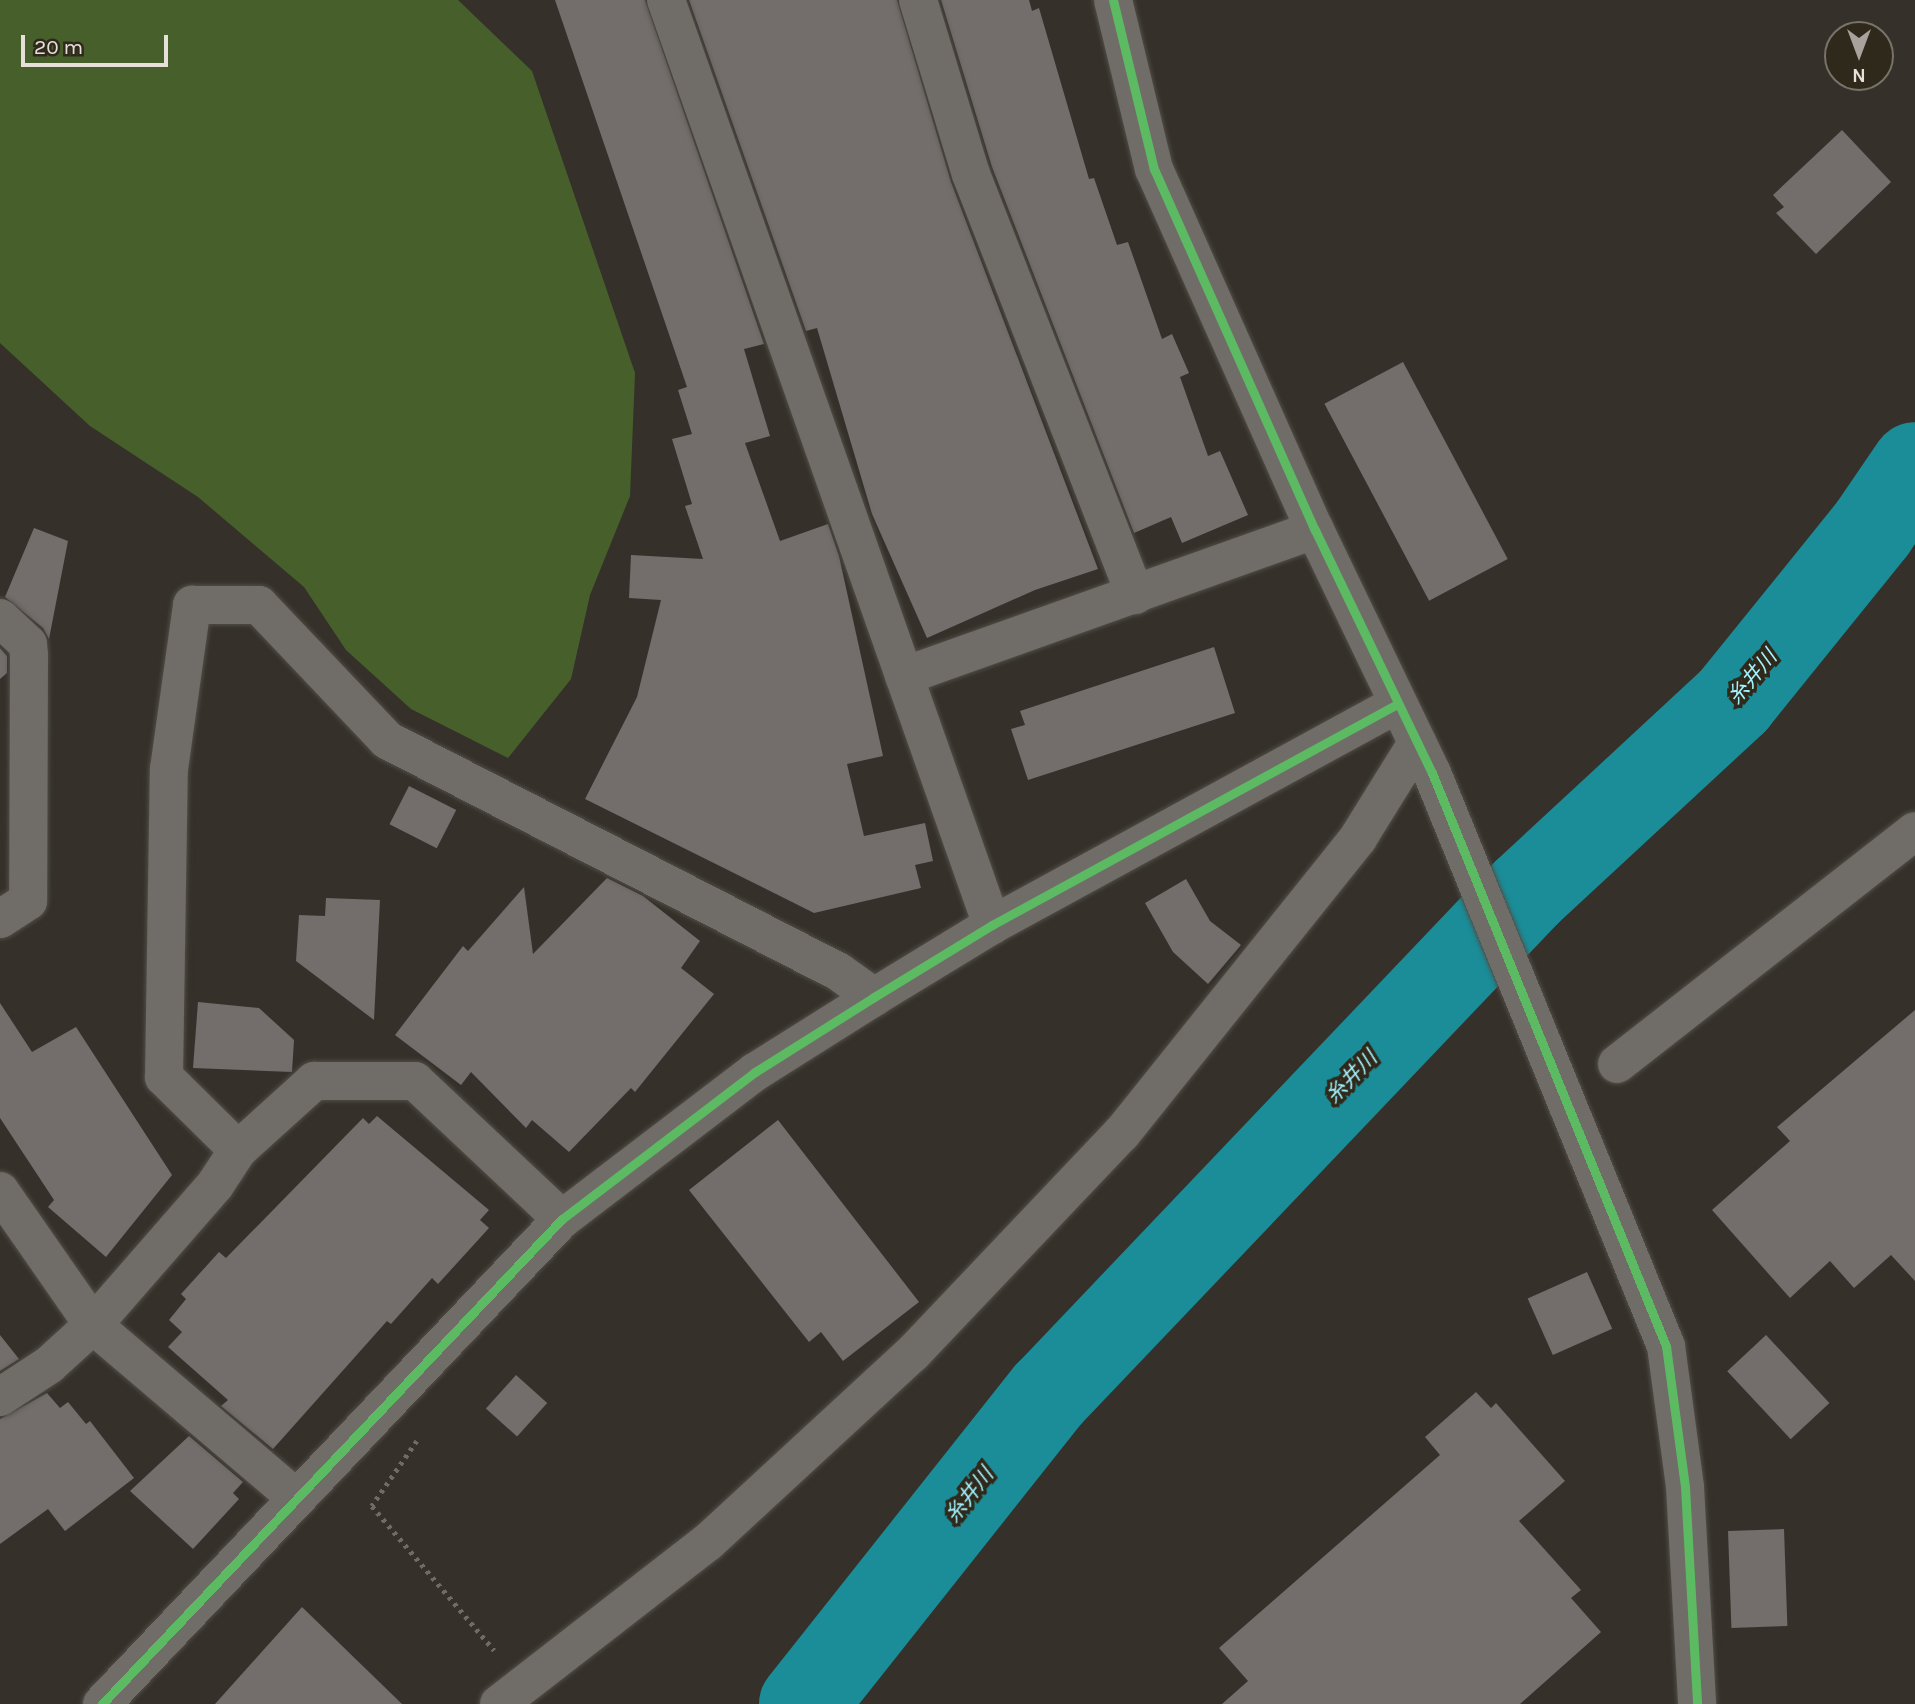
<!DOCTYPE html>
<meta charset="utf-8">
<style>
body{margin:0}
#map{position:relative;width:1915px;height:1704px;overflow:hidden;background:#35312a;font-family:Karla,"Noto Sans JP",sans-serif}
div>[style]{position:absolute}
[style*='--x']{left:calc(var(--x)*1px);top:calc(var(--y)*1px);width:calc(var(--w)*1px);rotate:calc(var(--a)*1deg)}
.green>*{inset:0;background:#47602b}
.river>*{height:88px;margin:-44px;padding:0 44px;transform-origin:44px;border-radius:44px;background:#1a8d98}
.building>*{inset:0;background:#736d6b;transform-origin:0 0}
.path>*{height:4.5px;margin-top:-2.25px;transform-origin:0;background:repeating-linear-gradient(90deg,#6e6c67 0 3.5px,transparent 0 8.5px)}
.roads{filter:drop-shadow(0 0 2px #504d47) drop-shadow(0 0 2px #504d47)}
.minor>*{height:38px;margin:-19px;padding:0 19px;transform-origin:19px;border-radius:19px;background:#706c67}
.tertiary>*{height:38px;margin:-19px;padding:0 19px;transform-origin:19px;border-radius:19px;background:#706c67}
.cycleway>*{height:9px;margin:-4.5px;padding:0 4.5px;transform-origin:4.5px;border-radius:4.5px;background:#5cba63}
span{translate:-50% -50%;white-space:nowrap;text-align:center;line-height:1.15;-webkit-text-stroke:7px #2f291c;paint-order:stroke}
.water-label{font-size:21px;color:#a4f3fe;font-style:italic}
.north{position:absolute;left:1824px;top:21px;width:70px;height:70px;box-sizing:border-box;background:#2f291c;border:2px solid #787368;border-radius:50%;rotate:180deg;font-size:19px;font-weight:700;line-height:28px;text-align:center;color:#e5e1d9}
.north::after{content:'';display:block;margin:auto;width:24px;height:32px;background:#a7a39c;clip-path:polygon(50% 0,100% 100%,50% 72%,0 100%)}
.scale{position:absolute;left:21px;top:35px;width:147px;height:32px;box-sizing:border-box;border:4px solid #e5e1d9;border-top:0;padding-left:9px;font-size:21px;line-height:24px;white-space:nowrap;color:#e5e1d9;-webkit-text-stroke:5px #2f291c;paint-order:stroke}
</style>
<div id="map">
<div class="green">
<i style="clip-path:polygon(0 0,458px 0,532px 71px,635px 373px,630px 496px,590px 595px,571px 679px,508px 758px,411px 709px,346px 650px,304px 587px,198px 497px,90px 426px,0 343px)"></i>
</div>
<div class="river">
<i style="--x:803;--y:1704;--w:396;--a:-51.6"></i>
<i style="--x:1049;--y:1394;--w:693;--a:-46.4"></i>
<i style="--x:1527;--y:892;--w:282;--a:-42.8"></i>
<i style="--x:1734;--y:700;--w:220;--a:-51.1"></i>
<i style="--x:1872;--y:529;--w:76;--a:-55.7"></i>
</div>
<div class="building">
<i style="clip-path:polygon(555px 0,645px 0,764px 344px,744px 349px,770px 436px,745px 443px,780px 541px,828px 524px,839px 556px,883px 756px,847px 764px,864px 836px,925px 823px,933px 861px,915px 865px,921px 888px,814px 913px,585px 799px,637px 697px,661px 600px,629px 598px,631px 555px,703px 559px,685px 506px,692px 504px,672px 439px,692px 434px,678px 390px,687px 387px)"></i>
<i style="clip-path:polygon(689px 0,897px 0,951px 182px,1098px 569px,1035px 590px,927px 638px,872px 514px,817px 328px,806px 331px)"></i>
<i style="clip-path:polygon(941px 0,1029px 0,1032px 11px,1039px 8px,1089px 179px,1094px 178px,1117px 245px,1128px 242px,1162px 339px,1172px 334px,1189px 373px,1180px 377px,1208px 456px,1220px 451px,1248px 515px,1182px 543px,1171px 517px,1134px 533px,992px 167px)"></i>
<i style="clip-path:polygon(1842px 130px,1891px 182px,1816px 254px,1776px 213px,1784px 207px,1773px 195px)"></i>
<i style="left:1403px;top:362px;width:223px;height:89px;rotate:62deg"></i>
<i style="clip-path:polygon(34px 528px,68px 541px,49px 639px,43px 628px,5px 597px)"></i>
<i style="clip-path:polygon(1214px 647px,1235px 713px,1028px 780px,1011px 729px,1025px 725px,1020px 711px)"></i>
<i style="clip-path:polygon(0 648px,7px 656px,7px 673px,0 679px)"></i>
<i style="left:409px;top:786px;width:53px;height:43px;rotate:27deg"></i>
<i style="clip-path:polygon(607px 878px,643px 896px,700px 941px,681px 968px,714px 994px,635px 1092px,631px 1088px,569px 1152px,532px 1120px,526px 1128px,471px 1072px,461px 1085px,395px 1035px,463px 946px,468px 951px,524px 887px,533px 954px)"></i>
<i style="clip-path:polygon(1186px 879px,1210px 921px,1241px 945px,1208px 984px,1173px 952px,1145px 903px)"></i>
<i style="clip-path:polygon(326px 898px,380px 900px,374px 1020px,296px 961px,299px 915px,325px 916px)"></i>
<i style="clip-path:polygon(198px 1002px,259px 1008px,294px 1040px,292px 1072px,193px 1068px)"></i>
<i style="clip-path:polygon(0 1003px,32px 1052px,76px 1027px,172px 1175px,106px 1257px,48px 1207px,54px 1200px,0 1118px)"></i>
<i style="clip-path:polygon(1915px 1010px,1915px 1281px,1891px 1255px,1854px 1288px,1830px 1261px,1790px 1298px,1712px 1210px,1790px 1141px,1777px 1127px)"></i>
<i style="clip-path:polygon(377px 1116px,489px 1210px,480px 1220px,489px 1228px,438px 1284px,432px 1278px,391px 1324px,387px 1321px,273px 1449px,221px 1406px,228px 1400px,168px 1347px,182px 1332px,169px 1320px,186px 1299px,181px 1294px,219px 1252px,226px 1258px,363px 1118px,369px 1124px)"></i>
<i style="clip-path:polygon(778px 1120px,919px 1302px,843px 1361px,821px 1332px,809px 1342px,689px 1190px)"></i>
<i style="left:1587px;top:1272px;width:62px;height:65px;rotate:66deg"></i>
<i style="clip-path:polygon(0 1335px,19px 1359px,0 1371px)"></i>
<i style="left:1766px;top:1335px;width:93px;height:53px;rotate:47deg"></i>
<i style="left:516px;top:1375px;width:42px;height:45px;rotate:42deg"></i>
<i style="clip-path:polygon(1476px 1392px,1491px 1408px,1496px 1403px,1565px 1481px,1519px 1521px,1581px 1590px,1571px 1598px,1601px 1632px,1520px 1704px,1222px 1704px,1248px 1681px,1219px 1648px,1440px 1455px,1425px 1437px)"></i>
<i style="clip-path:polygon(47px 1393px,60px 1408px,68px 1402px,86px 1424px,90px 1421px,134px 1478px,65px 1531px,48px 1509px,0 1544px,0 1419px)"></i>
<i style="clip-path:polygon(189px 1436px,243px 1482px,233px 1493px,239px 1499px,193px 1549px,130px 1491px)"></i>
<i style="left:1784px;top:1529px;width:97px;height:56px;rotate:88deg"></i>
<i style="clip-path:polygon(302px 1607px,402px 1704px,215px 1704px)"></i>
</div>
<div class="path">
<i style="--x:417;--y:1441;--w:79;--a:124.7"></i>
<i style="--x:372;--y:1506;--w:189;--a:49.7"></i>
</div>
<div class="roads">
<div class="minor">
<i style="--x:666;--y:0;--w:981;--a:70.59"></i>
<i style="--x:918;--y:0;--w:182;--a:73.1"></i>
<i style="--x:971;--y:174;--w:452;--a:68.7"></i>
<i style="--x:0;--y:618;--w:38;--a:43"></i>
<i style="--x:28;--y:644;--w:11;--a:85"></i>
<i style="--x:29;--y:655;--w:246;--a:90.2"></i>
<i style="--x:28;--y:901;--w:33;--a:147"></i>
<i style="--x:904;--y:676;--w:436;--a:-19.6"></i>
<i style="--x:1617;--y:1064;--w:378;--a:-38"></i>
<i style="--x:238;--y:1150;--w:104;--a:-135.4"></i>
<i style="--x:164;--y:1077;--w:308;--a:-89.1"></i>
<i style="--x:169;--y:769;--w:166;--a:-82"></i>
<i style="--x:192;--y:605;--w:67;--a:0"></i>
<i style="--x:259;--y:605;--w:186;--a:46.5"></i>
<i style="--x:387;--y:740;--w:508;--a:27.17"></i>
<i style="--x:839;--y:972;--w:43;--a:35.5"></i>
<i style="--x:0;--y:1191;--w:163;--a:55.2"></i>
<i style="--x:93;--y:1325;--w:267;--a:40.4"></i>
<i style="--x:0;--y:1397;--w:59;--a:-33.1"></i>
<i style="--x:49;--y:1365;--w:59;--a:-42.3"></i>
<i style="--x:93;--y:1325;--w:186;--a:-48.9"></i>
<i style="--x:215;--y:1185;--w:42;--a:-56.7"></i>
<i style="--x:238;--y:1150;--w:103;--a:-42.2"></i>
<i style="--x:314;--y:1081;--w:101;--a:0"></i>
<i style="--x:415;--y:1081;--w:202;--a:43.2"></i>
<i style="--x:499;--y:1704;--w:264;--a:-37.8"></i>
<i style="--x:708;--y:1542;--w:279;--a:-42.7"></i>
<i style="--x:913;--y:1353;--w:303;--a:-46.5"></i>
<i style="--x:1122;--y:1133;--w:378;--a:-51.3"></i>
<i style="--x:1358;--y:838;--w:112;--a:-58.2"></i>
</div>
<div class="tertiary">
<i style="--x:1113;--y:0;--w:174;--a:76.4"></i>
<i style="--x:1154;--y:169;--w:395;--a:66"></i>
<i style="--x:1315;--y:530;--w:270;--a:64.3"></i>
<i style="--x:1432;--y:773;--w:619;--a:67.79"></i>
<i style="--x:1666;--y:1346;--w:142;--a:82.3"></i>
<i style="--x:1685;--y:1487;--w:217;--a:86.8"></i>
<i style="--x:102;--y:1704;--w:668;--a:-46.52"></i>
<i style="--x:562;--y:1219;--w:243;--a:-37.3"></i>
<i style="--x:755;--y:1072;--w:141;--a:-32.2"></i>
<i style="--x:874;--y:997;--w:138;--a:-31.4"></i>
<i style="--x:992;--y:925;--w:461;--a:-28.6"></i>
</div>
</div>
<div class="cycleway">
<i style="--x:1113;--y:0;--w:174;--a:76.4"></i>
<i style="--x:1154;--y:169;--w:395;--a:66"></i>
<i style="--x:1315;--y:530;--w:270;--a:64.3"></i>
<i style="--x:1432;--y:773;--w:619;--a:67.79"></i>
<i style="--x:1666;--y:1346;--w:142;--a:82.3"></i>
<i style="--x:1685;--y:1487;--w:217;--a:86.8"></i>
<i style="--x:102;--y:1704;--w:668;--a:-46.52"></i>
<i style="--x:562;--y:1219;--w:243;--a:-37.3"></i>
<i style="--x:755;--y:1072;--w:141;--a:-32.2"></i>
<i style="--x:874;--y:997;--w:138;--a:-31.4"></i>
<i style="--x:992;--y:925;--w:461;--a:-28.6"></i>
</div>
<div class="water-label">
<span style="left:1752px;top:677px;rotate:-50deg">糸井川</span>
<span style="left:1351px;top:1077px;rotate:-46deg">糸井川</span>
<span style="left:969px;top:1495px;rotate:-52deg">糸井川</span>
</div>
<div class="north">N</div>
<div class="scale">20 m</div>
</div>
